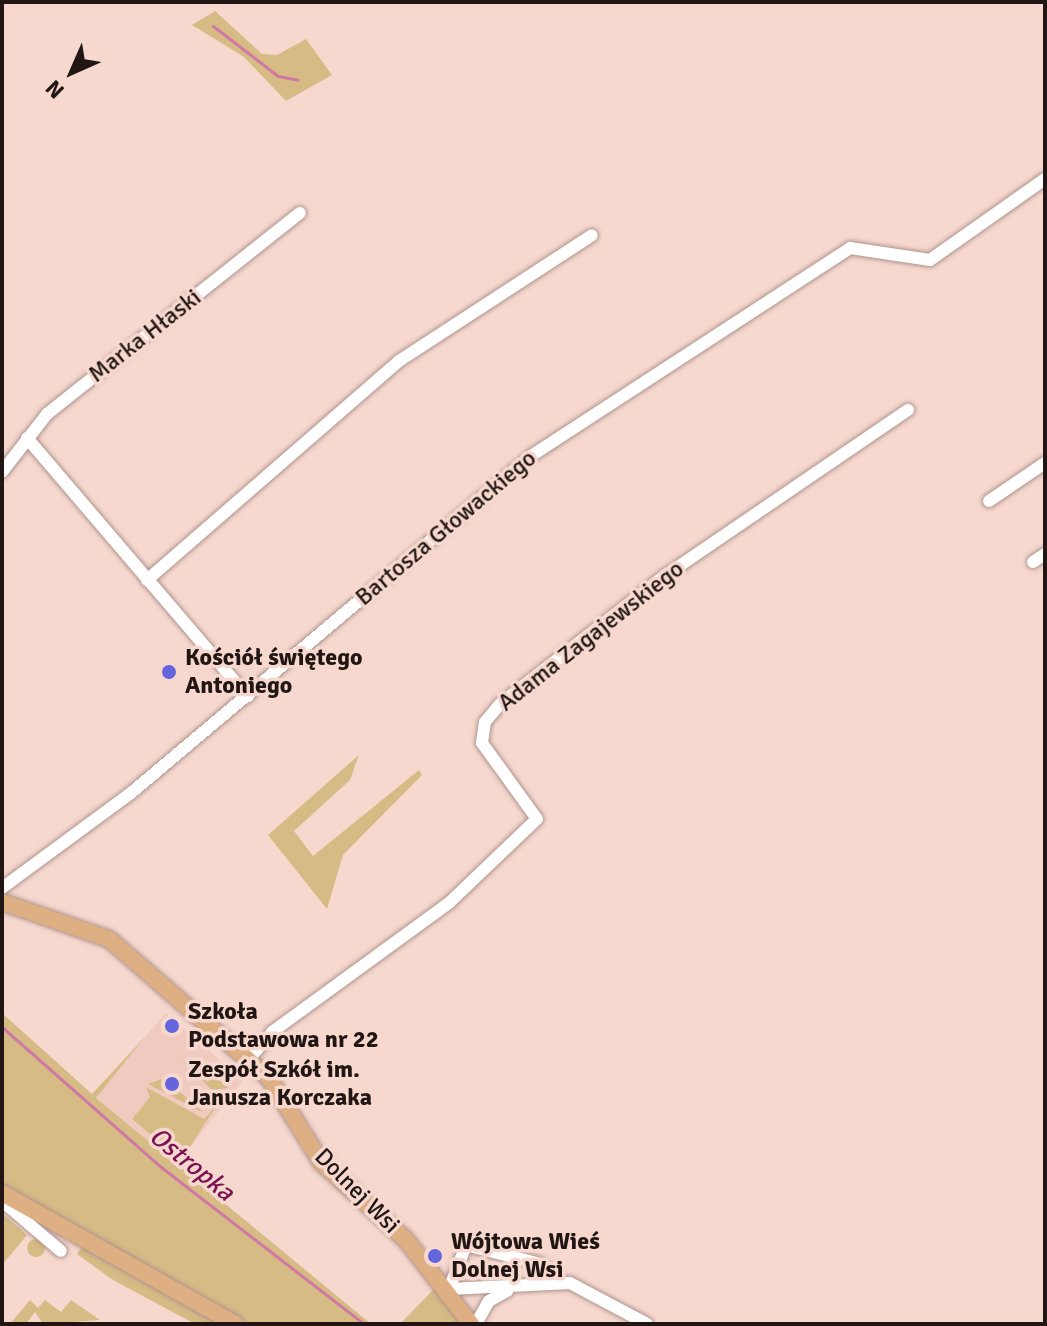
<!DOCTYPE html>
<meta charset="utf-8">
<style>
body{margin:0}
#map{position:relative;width:1047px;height:1326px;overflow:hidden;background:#f6d8cf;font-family:Signika,sans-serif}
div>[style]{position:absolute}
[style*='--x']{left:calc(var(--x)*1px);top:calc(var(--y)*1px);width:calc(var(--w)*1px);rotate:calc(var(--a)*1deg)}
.built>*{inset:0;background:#f0cabf}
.green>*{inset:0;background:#d6bb85}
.round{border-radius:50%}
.stream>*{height:3px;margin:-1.5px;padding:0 1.5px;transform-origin:1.5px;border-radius:1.5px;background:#d079a4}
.roads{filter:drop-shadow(0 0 2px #b0948c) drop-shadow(0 0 2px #b0948c)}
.minor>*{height:12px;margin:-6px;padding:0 6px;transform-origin:6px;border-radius:6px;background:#fff}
.major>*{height:16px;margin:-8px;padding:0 8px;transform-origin:8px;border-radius:8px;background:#ddaf83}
.dots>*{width:22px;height:22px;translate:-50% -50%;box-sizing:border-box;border:4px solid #f6d8cf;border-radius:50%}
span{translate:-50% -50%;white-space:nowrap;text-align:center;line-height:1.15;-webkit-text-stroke:7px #f6d8cf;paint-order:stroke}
.street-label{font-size:24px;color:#211613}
.poi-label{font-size:24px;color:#211613;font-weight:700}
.left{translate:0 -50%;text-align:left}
.water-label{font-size:26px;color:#7b1252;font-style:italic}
.frame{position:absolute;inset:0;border:4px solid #211613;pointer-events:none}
.north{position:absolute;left:32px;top:32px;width:80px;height:80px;-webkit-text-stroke:6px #f6d8cf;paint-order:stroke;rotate:225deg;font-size:22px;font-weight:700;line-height:32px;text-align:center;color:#211613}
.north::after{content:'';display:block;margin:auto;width:28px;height:36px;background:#211613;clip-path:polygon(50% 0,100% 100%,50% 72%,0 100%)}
</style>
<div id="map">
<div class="built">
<i style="clip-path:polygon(166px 1013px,237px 1075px,249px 1073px,177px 1164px,93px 1095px)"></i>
</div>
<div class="green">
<i style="clip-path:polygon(215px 11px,262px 54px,277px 55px,306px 39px,332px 75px,286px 101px,244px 57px,192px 25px)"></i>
<i style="clip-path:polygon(359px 755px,350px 780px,294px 831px,313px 856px,419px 770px,422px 775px,343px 855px,327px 909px,268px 835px)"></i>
<i style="clip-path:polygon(2px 1013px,92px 1094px,144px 1038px,96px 1098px,173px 1161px,177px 1156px,132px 1119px,150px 1097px,146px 1087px,204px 1119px,217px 1105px,178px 1165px,371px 1324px,249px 1324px,2px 1185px)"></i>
<i style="clip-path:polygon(182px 1060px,208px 1081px,214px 1075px,228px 1088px,212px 1090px)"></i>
<i style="clip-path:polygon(167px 1077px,172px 1085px,204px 1113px,148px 1084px)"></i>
<i style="clip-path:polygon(2px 1213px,27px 1235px,2px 1265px)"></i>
<i class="round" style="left:27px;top:1239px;width:18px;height:18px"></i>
<i style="clip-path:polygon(82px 1246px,223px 1324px,195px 1324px,113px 1280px,77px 1254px)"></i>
<i style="clip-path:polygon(434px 1289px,463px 1324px,400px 1324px)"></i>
<i style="clip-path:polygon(30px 1300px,38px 1308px,45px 1300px,61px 1312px,71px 1300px,100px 1320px,43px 1324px,35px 1312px,26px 1324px,10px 1324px)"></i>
</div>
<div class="stream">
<i style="--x:213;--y:26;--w:82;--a:37.6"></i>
<i style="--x:278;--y:76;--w:20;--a:11"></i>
<i style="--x:2;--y:1027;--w:212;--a:41.4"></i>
<i style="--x:161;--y:1167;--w:257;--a:37.7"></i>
</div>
<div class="roads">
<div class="minor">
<i style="--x:27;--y:438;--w:340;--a:49.5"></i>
<i style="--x:2;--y:472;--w:73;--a:-52.2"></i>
<i style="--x:47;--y:414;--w:323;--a:-38.5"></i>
<i style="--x:989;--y:501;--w:68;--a:-34.2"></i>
<i style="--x:1033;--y:562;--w:14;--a:-34"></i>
<i style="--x:147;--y:580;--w:334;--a:-41"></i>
<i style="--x:399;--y:361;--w:230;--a:-33.1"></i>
<i style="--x:2;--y:888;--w:160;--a:-36.4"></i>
<i style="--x:131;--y:793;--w:523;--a:-40.11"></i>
<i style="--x:531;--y:456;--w:381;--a:-33.1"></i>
<i style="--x:850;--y:248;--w:81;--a:8.5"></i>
<i style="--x:930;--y:260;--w:141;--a:-35.2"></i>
<i style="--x:248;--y:1060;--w:37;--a:-49"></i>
<i style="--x:272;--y:1032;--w:220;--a:-36.1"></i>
<i style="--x:450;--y:902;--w:120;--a:-43.7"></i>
<i style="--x:537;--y:819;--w:94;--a:-125.9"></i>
<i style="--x:482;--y:743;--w:21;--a:-82"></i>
<i style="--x:485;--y:722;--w:23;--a:-50"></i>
<i style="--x:500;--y:704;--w:210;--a:-37.9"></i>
<i style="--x:666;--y:575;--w:293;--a:-34.3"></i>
<i style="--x:2;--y:1201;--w:77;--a:40.3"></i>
<i style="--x:562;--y:1283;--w:28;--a:-138"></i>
<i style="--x:541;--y:1264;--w:77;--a:-165.8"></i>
<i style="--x:466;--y:1245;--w:47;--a:111.1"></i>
<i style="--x:449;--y:1289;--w:121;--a:-2.8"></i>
<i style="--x:570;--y:1283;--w:87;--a:28"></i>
<i style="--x:476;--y:1324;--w:26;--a:-61"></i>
<i style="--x:489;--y:1301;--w:21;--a:-29"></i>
</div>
<div class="major">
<i style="--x:2;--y:902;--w:113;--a:19.1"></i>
<i style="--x:109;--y:939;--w:212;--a:41"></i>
<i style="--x:269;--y:1078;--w:99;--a:58.2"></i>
<i style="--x:321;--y:1162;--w:115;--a:42.5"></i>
<i style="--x:406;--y:1240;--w:106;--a:52.3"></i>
<i style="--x:2;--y:1193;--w:267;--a:29.3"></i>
</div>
</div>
<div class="dots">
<i style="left:169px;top:672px;background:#6464dd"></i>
<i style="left:172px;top:1026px;background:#6464dd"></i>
<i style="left:172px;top:1084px;background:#6464dd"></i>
<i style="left:435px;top:1256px;background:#6464dd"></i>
</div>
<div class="street-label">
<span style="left:145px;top:336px;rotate:-38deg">Marka Hłaski</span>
<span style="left:446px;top:528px;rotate:-40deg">Bartosza Głowackiego</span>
<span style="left:591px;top:636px;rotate:-38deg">Adama Zagajewskiego</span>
<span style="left:357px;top:1191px;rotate:45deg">Dolnej Wsi</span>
</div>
<div class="poi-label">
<span class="left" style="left:185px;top:672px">Kościół świętego<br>Antoniego</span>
<span class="left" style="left:188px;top:1026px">Szkoła<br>Podstawowa nr 22</span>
<span class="left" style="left:188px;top:1084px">Zespół Szkół im.<br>Janusza Korczaka</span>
<span class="left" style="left:451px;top:1256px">Wójtowa Wieś<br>Dolnej Wsi</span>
</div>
<div class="water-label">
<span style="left:191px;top:1165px;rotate:39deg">Ostropka</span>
</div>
<div class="frame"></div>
<div class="north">N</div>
</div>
